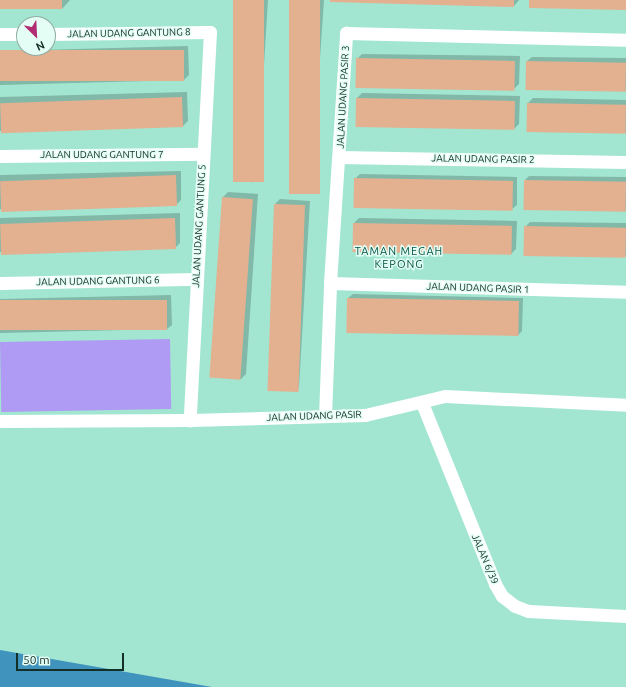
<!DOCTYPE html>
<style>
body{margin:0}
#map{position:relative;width:626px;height:687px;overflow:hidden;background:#a2e6d2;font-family:Ubuntu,sans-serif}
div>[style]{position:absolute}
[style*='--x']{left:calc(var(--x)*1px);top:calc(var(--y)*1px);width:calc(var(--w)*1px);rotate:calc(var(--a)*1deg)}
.green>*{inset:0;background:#af9bf3;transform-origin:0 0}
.water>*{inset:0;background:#3f93bd}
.shadow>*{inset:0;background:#0003}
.building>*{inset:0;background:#e3b090;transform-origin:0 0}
.minor>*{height:13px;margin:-6.5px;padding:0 6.5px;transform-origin:6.5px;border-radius:6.5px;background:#fff}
span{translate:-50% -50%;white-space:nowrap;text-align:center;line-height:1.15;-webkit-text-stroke:3px #e4fef5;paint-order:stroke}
.street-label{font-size:10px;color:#132f27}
.neighbourhood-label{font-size:11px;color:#025242;letter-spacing:1px}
.north{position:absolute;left:16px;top:16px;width:40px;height:40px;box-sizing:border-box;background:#e4fef5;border:1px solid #90aba3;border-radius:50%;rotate:156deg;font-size:11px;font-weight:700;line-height:16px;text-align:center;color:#132f27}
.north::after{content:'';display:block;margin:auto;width:14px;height:18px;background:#b22c72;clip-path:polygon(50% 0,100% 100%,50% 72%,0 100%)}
.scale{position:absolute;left:16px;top:653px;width:108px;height:18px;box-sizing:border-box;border:2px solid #132f27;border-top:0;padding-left:5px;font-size:12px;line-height:14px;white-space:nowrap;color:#132f27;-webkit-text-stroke:3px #e4fef5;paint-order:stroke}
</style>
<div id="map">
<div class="green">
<i style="left:170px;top:339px;width:70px;height:170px;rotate:89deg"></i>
</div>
<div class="water">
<i style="clip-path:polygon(0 650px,212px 687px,0 687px)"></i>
</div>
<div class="shadow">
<i style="clip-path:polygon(0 0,70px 0,62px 9px,0 8px)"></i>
<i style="clip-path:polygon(234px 0,268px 0,257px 178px,252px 183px)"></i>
<i style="clip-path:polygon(290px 0,324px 0,311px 190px,307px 194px)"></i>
<i style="clip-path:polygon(331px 0,519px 0,514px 6px)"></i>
<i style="clip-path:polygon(188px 46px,189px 75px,184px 80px,0 85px,0 51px)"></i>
<i style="clip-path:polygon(362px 54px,520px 56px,519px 84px,514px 89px,357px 87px,357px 59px)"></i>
<i style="clip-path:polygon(532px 57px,626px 58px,626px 91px,527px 61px)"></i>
<i style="clip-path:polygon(187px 92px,188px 121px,183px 126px,0 131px,0 97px)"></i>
<i style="clip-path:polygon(362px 93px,520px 96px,519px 124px,514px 129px,357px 98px)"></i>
<i style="clip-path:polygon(533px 98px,626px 100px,626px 133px,528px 103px)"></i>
<i style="clip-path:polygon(181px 171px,181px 200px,176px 205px,0 209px,0 175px)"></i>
<i style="clip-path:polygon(360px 174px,517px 177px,517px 205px,512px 209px,355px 179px)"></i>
<i style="clip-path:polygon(529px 176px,626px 177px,626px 211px,525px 180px)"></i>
<i style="clip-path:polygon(228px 192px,258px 194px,246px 374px,241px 379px,212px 377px,223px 197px)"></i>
<i style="clip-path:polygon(280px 199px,310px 201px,299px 387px,294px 392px,275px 204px)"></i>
<i style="clip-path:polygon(180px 213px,180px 243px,175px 248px,0 252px,0 218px)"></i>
<i style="clip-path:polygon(359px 218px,517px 221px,516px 249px,511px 254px,354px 223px)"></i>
<i style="clip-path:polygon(530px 222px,626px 223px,626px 256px,525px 227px)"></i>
<i style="clip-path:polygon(353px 294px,523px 298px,522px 331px,517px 336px,348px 298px)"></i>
<i style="clip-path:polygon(171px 295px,172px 325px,167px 329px,0 333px,0 299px)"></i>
</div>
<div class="building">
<i style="left:0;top:0;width:62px;height:9px"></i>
<i style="left:233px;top:0;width:31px;height:182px"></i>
<i style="left:289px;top:0;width:31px;height:194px"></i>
<i style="clip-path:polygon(330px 0,514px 0,514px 7px,330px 2px)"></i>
<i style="clip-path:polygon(529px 0,626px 0,626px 10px,529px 8px)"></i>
<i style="left:184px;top:50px;width:31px;height:184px;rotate:90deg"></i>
<i style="left:356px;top:58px;width:159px;height:30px;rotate:1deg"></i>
<i style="left:526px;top:61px;width:100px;height:29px;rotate:1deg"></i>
<i style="left:182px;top:97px;width:30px;height:182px;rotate:88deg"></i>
<i style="left:356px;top:98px;width:159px;height:29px;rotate:1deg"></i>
<i style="left:527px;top:103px;width:99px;height:29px;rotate:1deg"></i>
<i style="left:176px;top:175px;width:31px;height:176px;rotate:88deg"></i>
<i style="left:354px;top:178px;width:159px;height:30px;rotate:1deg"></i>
<i style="left:524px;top:180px;width:102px;height:30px;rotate:1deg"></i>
<i style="left:222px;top:197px;width:31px;height:181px;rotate:4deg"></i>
<i style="left:274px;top:204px;width:31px;height:187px;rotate:2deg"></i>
<i style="left:175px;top:218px;width:31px;height:175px;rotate:88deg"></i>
<i style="left:353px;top:223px;width:159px;height:29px;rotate:1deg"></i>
<i style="left:524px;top:226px;width:102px;height:30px;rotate:1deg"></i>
<i style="left:347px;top:298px;width:172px;height:35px;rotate:1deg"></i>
<i style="left:167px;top:300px;width:30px;height:167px;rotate:90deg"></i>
</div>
<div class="minor">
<i style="--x:0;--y:34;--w:24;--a:0"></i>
<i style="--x:48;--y:34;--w:162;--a:-0.7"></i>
<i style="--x:210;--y:32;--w:389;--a:93"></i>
<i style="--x:0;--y:156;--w:203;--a:-0.6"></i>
<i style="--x:339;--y:157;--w:287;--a:1"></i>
<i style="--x:0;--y:283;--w:197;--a:-1.2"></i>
<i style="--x:330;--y:283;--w:296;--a:1.7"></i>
<i style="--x:422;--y:403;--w:195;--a:68"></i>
<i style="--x:495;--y:584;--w:14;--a:60"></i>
<i style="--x:502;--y:596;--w:16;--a:38"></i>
<i style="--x:515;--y:606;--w:14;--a:21"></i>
<i style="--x:528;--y:611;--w:98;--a:2.9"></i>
<i style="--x:325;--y:416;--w:133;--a:-87.8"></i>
<i style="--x:330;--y:283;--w:251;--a:-86.3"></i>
<i style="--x:346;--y:33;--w:280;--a:1.4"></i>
<i style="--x:0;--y:421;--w:190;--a:-0.3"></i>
<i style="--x:190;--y:420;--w:175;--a:-1.6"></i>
<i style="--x:365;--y:415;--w:82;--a:-13.4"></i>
<i style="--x:445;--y:396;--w:181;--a:2.8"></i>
</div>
<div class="street-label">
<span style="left:129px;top:33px;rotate:-1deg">JALAN UDANG GANTUNG 8</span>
<span style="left:343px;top:97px;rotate:-87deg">JALAN UDANG PASIR 3</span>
<span style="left:102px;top:155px">JALAN UDANG GANTUNG 7</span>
<span style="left:483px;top:159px;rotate:1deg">JALAN UDANG PASIR 2</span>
<span style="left:199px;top:226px;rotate:-87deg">JALAN UDANG GANTUNG 5</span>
<span style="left:98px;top:281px;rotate:-1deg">JALAN UDANG GANTUNG 6</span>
<span style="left:478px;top:288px;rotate:2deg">JALAN UDANG PASIR 1</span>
<span style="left:314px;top:416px;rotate:-2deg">JALAN UDANG PASIR</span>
<span style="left:485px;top:559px;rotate:67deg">JALAN 6/39</span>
</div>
<div class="neighbourhood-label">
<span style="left:399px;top:258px">TAMAN MEGAH<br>KEPONG</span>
</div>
<div class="north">N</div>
<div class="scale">50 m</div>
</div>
